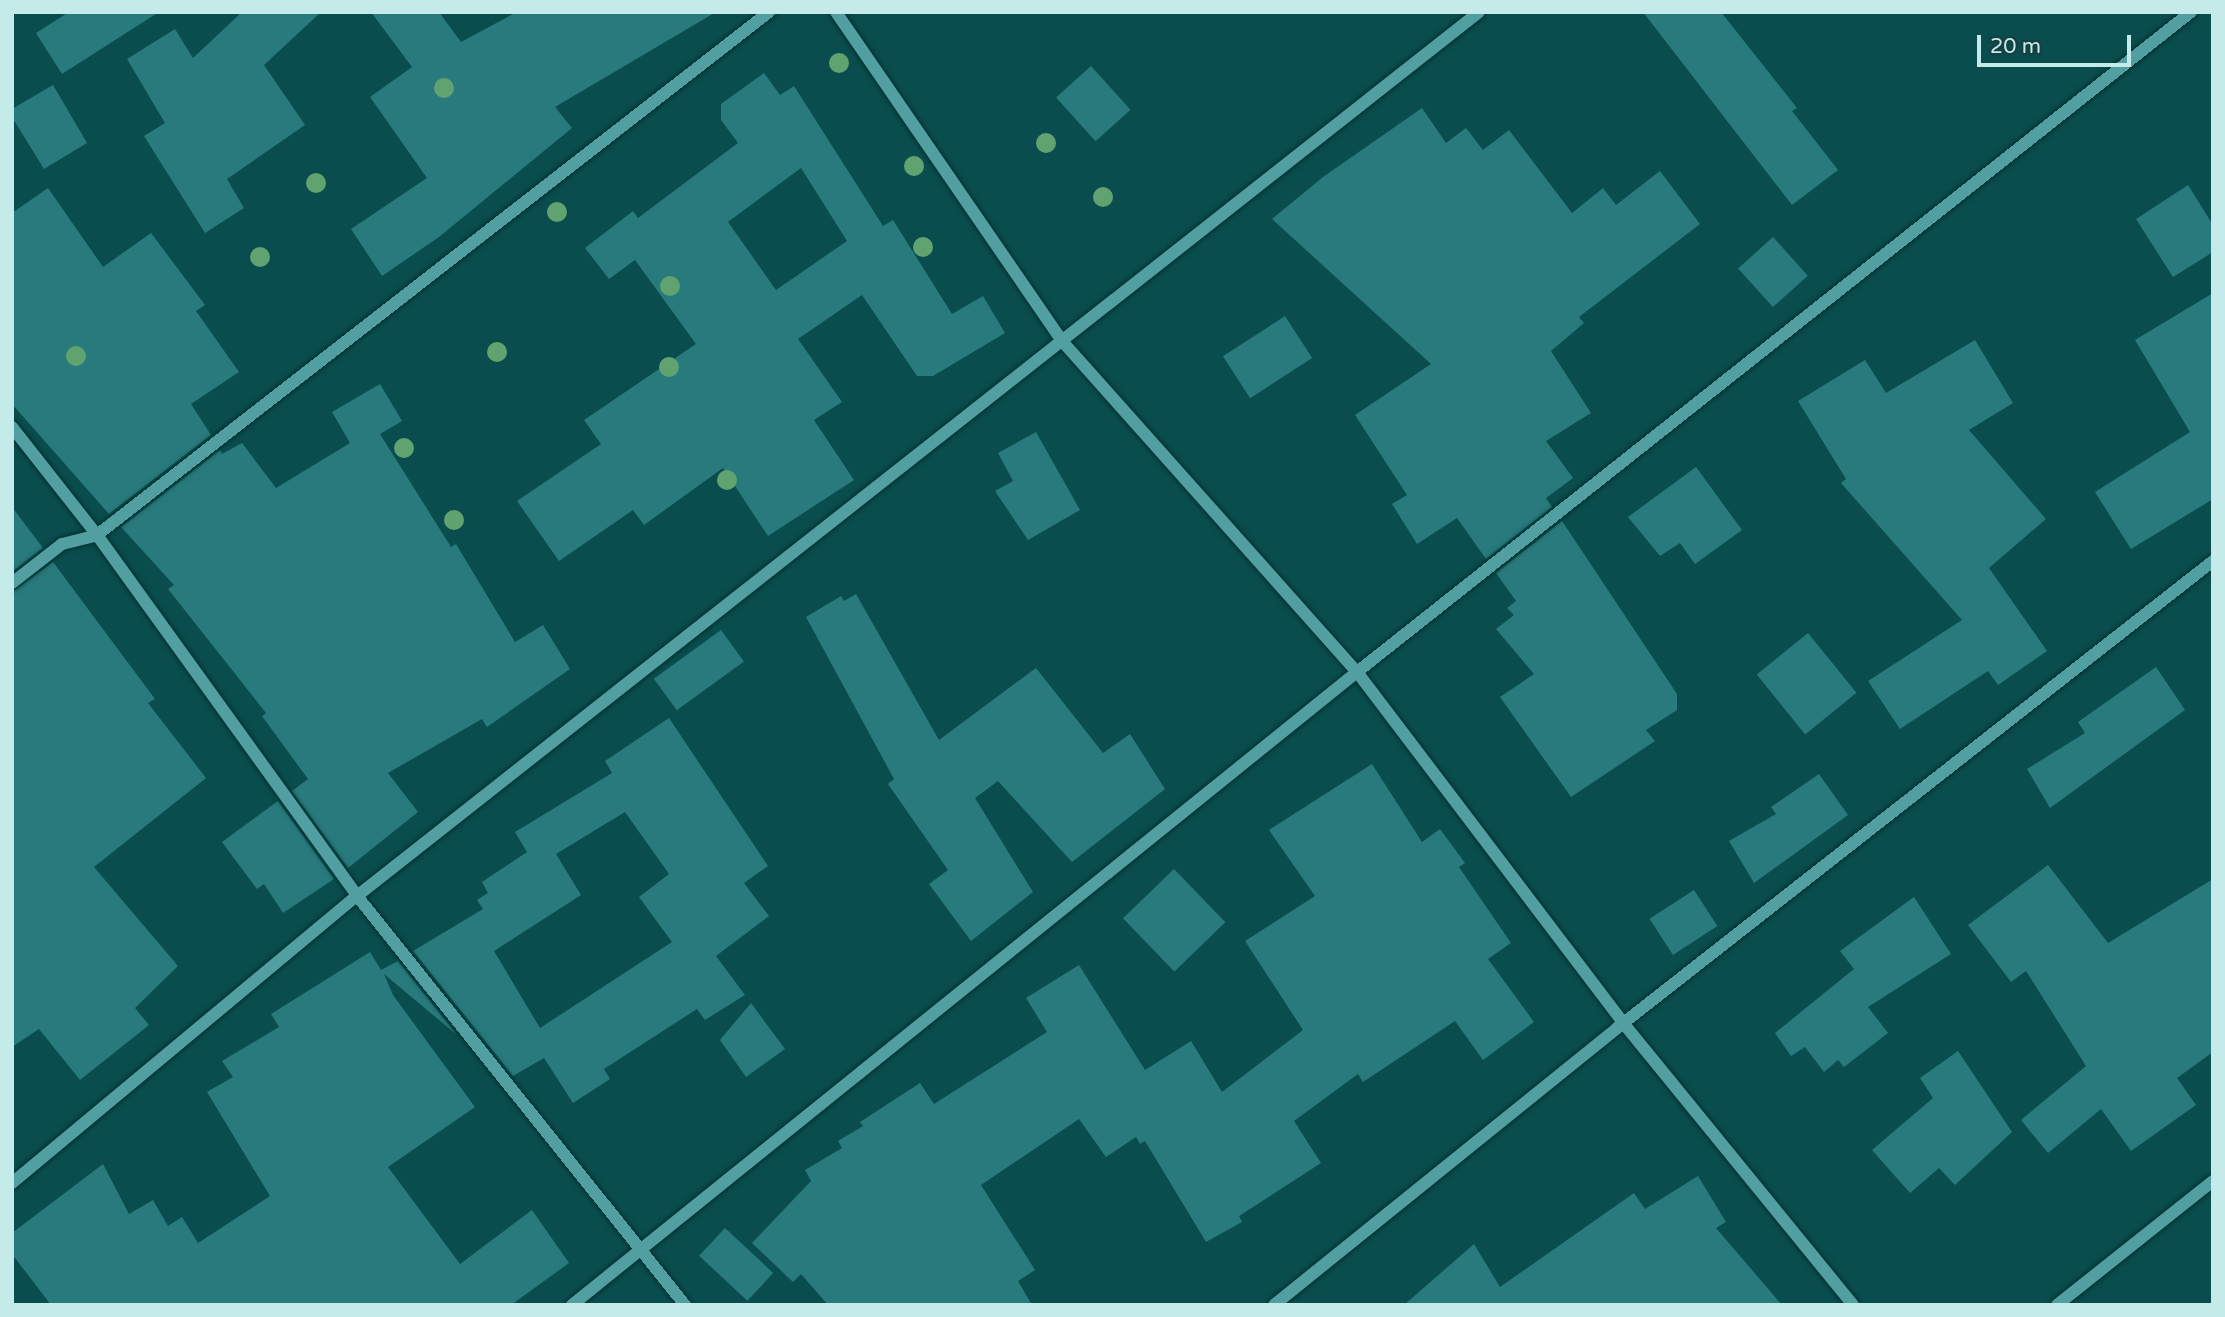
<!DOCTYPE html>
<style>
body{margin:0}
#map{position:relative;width:2225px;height:1317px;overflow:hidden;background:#0a4d4e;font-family:"Varela Round",sans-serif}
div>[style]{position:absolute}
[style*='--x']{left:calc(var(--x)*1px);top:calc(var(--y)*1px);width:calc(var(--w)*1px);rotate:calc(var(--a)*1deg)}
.building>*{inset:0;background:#287a7c;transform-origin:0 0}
.roads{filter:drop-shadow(0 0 2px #033031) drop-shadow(0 0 2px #033031)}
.minor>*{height:12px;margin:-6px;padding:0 6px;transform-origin:6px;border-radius:6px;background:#519fa0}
.trees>*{width:20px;height:20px;margin:-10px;border-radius:50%;background:#60a370}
span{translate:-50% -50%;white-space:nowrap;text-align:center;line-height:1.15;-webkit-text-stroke:6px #164041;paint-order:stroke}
.frame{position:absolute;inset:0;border:14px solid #c5eaea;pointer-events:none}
.scale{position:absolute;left:1977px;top:35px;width:154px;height:32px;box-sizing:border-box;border:4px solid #c5eaea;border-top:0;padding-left:9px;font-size:21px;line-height:24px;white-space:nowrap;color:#c5eaea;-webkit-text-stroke:5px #164041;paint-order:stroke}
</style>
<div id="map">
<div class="building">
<i style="clip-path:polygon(69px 12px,159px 12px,62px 74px,36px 33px)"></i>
<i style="clip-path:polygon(242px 12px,321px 12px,264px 65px,305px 125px,227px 179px,244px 208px,205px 233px,144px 136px,165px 123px,127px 59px,175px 29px,193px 58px)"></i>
<i style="clip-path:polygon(371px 12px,439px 12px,461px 42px,517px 12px,716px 12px,555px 107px,572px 128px,439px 237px,382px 276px,351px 229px,427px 178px,370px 97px,412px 67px)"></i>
<i style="clip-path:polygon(1643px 12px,1721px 12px,1797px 108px,1792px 111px,1838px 170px,1792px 205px)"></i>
<i style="left:1091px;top:66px;width:59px;height:47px;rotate:48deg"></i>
<i style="clip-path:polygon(evenodd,764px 73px,780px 95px,794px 86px,883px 226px,893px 220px,952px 314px,983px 296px,1005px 333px,933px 376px,917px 376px,862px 295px,798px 339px,842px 402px,814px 420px,854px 480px,768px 536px,723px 468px,644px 525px,633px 510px,559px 561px,517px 501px,601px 444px,584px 420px,696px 344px,635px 260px,609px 279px,585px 248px,633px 211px,638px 218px,738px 143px,721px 120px,721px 104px,764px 73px,801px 168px,847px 241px,776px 290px,728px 222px,801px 168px)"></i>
<i style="clip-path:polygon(53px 85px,87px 143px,44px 169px,12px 117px,12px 109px)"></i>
<i style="clip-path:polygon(1422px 108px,1446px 143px,1466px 128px,1483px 150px,1509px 130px,1572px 213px,1603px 188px,1616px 205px,1660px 171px,1700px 224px,1579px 317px,1584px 323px,1551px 351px,1591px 413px,1546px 441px,1573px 478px,1546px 498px,1552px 507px,1486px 559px,1457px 518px,1417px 544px,1392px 504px,1407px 495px,1355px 415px,1431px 364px,1272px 219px,1323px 177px)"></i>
<i style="clip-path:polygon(2188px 185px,2213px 225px,2213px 252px,2173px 277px,2136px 219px)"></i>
<i style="clip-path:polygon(48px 188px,103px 267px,151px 233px,205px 305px,196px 311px,239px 372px,191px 404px,211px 435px,109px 514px,12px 404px,12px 213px)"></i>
<i style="left:1773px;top:237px;width:52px;height:47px;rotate:48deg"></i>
<i style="clip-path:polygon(2213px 293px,2213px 499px,2131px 549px,2095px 492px,2190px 432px,2135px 340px)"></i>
<i style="left:1285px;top:316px;width:50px;height:74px;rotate:57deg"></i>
<i style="clip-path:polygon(1975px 340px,2013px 403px,1969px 430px,2046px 519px,1989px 568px,2047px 651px,1998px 685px,1988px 671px,1900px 729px,1868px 681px,1962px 620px,1841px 483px,1846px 479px,1798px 401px,1865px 360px,1886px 393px)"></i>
<i style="clip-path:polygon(380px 384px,402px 421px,380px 434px,451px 547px,456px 544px,515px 642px,543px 625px,570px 669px,487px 727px,482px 719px,388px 773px,418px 812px,348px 868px,292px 791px,308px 779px,262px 716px,266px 713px,168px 589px,174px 585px,121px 527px,220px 450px,222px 454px,242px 443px,276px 488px,350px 443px,332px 412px)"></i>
<i style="clip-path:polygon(1036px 432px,1080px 510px,1028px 540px,995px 491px,1013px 481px,998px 453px)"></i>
<i style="clip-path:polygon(1696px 467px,1742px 530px,1695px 564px,1680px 543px,1660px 556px,1628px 517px)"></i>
<i style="clip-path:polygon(12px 507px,43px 548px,12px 572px)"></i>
<i style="clip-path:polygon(1562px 521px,1677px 694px,1677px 710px,1646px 730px,1655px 741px,1571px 797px,1500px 697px,1534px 674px,1496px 629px,1514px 615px,1507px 608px,1516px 601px,1496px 573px)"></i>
<i style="clip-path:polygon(53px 562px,155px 699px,148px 703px,206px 778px,94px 867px,178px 966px,135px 1008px,149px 1025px,80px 1080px,39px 1029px,12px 1047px,12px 592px)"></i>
<i style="clip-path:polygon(856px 594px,939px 740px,1036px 668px,1103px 753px,1130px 734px,1165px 789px,1072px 862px,998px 781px,975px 798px,1033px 892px,971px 941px,929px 884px,948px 870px,888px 784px,894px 779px,806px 617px,841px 596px,844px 601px)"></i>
<i style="left:721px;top:630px;width:39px;height:83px;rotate:54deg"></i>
<i style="left:1808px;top:633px;width:77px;height:66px;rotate:51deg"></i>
<i style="clip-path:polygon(2156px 667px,2185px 710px,2050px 808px,2027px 769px,2085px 733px,2078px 722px)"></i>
<i style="clip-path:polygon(evenodd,669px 718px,768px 866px,744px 883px,769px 916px,716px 956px,745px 995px,705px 1020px,697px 1009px,604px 1069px,610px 1079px,573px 1103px,544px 1058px,513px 1076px,413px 951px,483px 909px,477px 900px,488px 893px,482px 882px,527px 852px,515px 832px,612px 773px,605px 761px,669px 718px,625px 812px,669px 874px,639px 897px,672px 942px,540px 1028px,494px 951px,581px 895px,556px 854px,625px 812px)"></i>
<i style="clip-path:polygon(1372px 764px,1422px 842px,1440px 829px,1465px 863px,1459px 867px,1511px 943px,1488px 959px,1534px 1022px,1483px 1060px,1455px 1021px,1363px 1082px,1358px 1074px,1294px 1121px,1321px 1163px,1239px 1216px,1242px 1222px,1206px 1242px,1145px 1141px,1140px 1144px,1136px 1137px,1106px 1157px,1079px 1119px,981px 1185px,1035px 1270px,1018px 1281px,1032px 1305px,828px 1305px,801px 1274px,793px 1282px,752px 1243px,811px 1181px,805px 1170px,842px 1148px,838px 1141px,863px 1126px,860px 1122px,920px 1083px,934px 1104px,1047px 1032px,1026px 998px,1079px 965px,1145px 1070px,1191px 1041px,1222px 1092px,1303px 1030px,1245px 941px,1315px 896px,1269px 830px)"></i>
<i style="clip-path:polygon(1819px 774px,1848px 815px,1754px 883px,1729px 841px,1776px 814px,1771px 807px)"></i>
<i style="clip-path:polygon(278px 801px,334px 879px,283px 913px,264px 884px,257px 889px,222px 842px)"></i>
<i style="clip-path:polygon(2048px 865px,2108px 943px,2213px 879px,2213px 1052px,2177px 1078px,2196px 1105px,2131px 1151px,2101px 1109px,2048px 1153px,2021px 1120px,2086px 1066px,2026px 971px,2011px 982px,1968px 925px)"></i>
<i style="left:1174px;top:869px;width:74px;height:71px;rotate:46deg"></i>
<i style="left:1694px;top:890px;width:43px;height:53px;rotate:57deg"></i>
<i style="clip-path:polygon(1914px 897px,1951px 954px,1868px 1007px,1888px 1033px,1844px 1067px,1838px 1060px,1824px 1072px,1805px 1047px,1791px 1056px,1775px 1033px,1854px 969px,1840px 951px)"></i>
<i style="clip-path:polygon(370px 952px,381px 970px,398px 961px,457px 1035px,384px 974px,393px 995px,475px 1107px,388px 1167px,460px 1264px,532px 1210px,569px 1263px,511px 1305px,51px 1305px,12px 1254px,12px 1233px,103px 1164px,129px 1214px,153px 1200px,168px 1226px,182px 1217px,198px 1243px,270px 1196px,207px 1092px,233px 1077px,222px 1061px,279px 1027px,271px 1014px)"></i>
<i style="clip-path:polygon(751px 1003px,785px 1049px,746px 1077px,720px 1040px)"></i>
<i style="clip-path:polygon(1958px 1051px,2012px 1132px,1955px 1185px,1939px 1168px,1910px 1193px,1872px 1150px,1933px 1098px,1920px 1078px)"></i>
<i style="clip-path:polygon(1698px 1176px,1726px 1222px,1716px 1228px,1782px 1305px,1404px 1305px,1474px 1244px,1500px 1287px,1634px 1193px,1645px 1209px)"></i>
<i style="left:725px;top:1228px;width:66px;height:38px;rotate:43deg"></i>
</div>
<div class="roads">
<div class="minor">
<i style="--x:836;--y:12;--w:399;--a:55.5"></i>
<i style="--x:1062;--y:341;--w:443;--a:48.3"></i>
<i style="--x:1357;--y:672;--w:442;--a:52.8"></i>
<i style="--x:1624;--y:1024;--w:362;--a:50.8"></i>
<i style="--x:12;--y:427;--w:137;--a:51.8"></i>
<i style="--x:97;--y:535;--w:445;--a:54.2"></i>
<i style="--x:357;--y:896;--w:524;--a:51.27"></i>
<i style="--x:12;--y:583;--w:63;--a:-38"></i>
<i style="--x:62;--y:544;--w:36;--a:-14"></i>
<i style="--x:97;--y:535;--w:852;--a:-37.89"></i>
<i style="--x:12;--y:1183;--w:449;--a:-39.8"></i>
<i style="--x:357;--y:896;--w:1428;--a:-38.23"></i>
<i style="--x:572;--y:1305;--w:1008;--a:-38.88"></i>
<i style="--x:1357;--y:672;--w:1064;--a:-38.36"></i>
<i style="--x:1274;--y:1305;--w:441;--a:-38.9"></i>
<i style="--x:1617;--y:1028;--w:757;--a:-38.08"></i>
<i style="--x:2057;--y:1305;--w:199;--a:-38.5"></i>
</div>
</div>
<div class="trees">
<i style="left:839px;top:63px"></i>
<i style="left:444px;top:88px"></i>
<i style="left:1046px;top:143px"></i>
<i style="left:914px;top:166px"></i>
<i style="left:316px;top:183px"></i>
<i style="left:1103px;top:197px"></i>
<i style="left:557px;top:212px"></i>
<i style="left:923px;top:247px"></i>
<i style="left:260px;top:257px"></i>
<i style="left:670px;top:286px"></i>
<i style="left:497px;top:352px"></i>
<i style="left:76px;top:356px"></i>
<i style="left:669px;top:367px"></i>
<i style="left:404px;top:448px"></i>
<i style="left:727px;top:480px"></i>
<i style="left:454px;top:520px"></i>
</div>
<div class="frame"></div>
<div class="scale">20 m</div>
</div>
